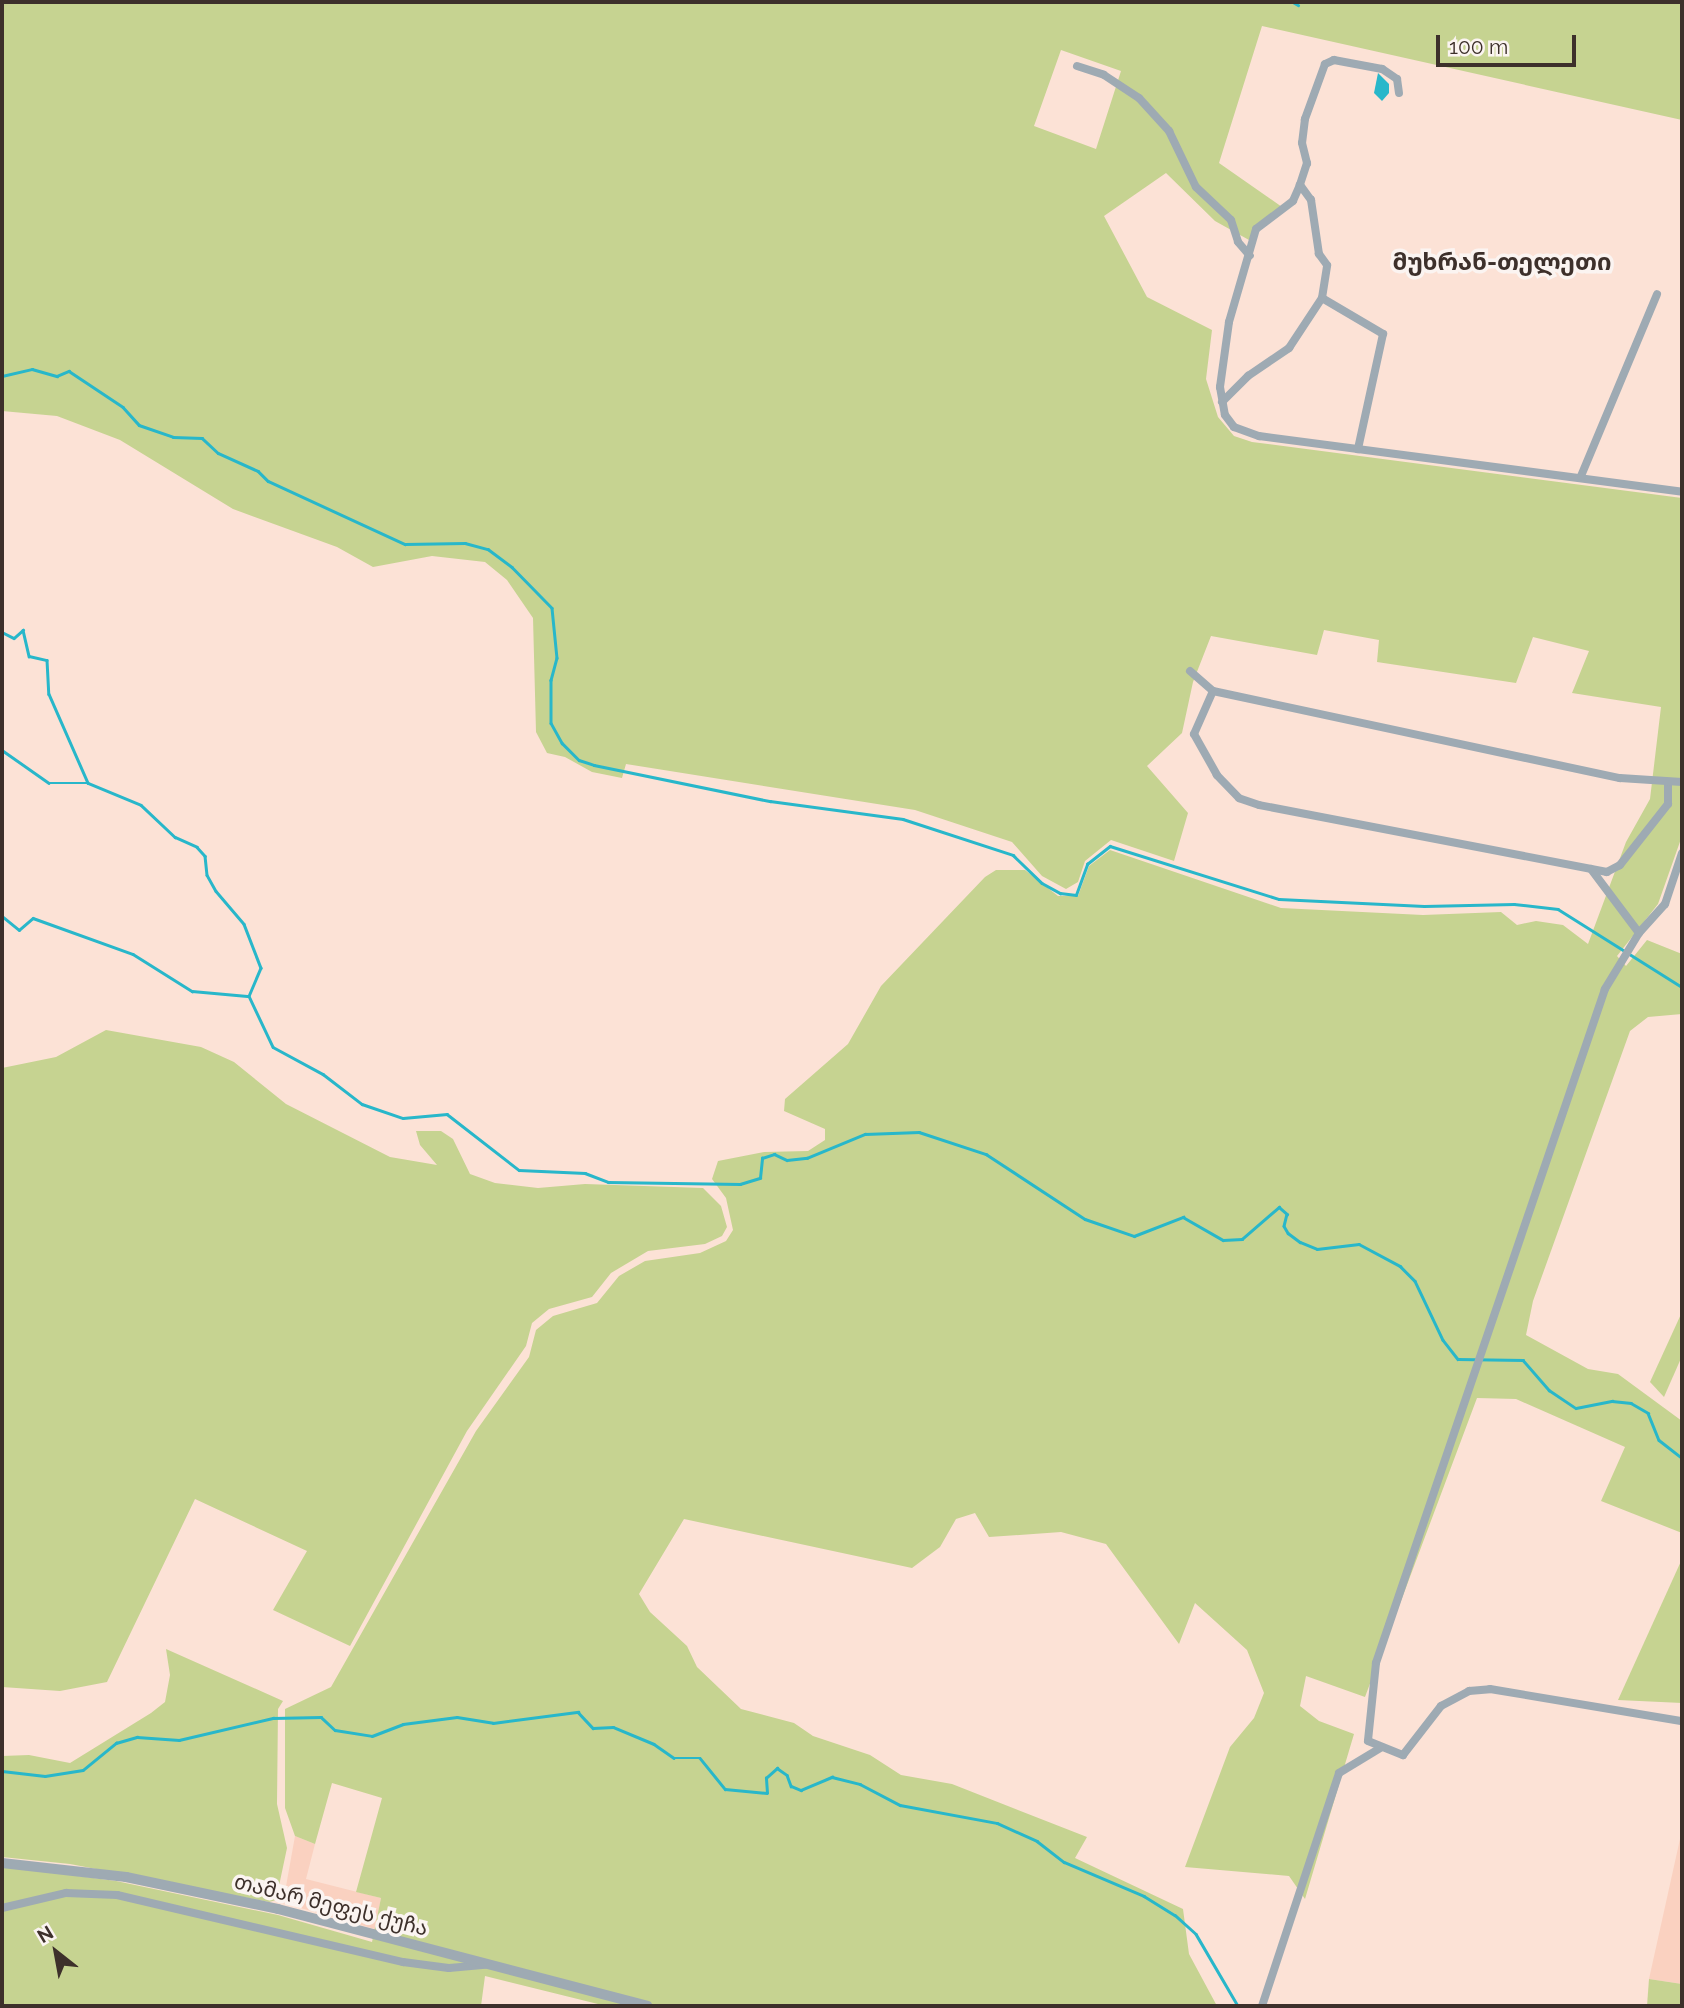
<!DOCTYPE html>
<meta charset="utf-8">
<style>
body{margin:0}
#map{position:relative;width:1684px;height:2008px;overflow:hidden;background:#fce2d6;font-family:Raleway,"Noto Sans Georgian",sans-serif}
div>[style]{position:absolute}
[style*='--x']{left:calc(var(--x)*1px);top:calc(var(--y)*1px);width:calc(var(--w)*1px);rotate:calc(var(--a)*1deg)}
.built>*{inset:0;background:#fad1c0}
.green>*{inset:0;background:#c6d391}
.water>*{inset:0;background:#28b7ca}
.stream>*{height:2.5px;margin:-1.25px;padding:0 1.25px;transform-origin:1.25px;border-radius:1.25px;background:#28b7ca}
.minor>*{height:8px;margin:-4px;padding:0 4px;transform-origin:4px;border-radius:4px;background:#9eaab3}
.tertiary>*{height:10px;margin:-5px;padding:0 5px;transform-origin:5px;border-radius:5px;background:#9eaab3}
span{translate:-50% -50%;white-space:nowrap;text-align:center;line-height:1.15;-webkit-text-stroke:7px #fbf4f1;paint-order:stroke}
.street-label{font-size:21px;color:#3d302b}
.quarter-label{font-size:24px;color:#3d302b;font-weight:700}
.frame{position:absolute;inset:0;border:4px solid #3d302b;pointer-events:none}
.north{position:absolute;left:21px;top:1917px;width:70px;height:70px;-webkit-text-stroke:5px #fbf4f1;paint-order:stroke;rotate:329deg;font-size:19px;font-weight:700;line-height:28px;text-align:center;color:#3d302b}
.north::after{content:'';display:block;margin:auto;width:24px;height:32px;background:#3d302b;clip-path:polygon(50% 0,100% 100%,50% 72%,0 100%)}
.scale{position:absolute;left:1436px;top:35px;width:140px;height:32px;box-sizing:border-box;border:4px solid #3d302b;border-top:0;padding-left:9px;font-size:21px;line-height:24px;white-space:nowrap;color:#3d302b;-webkit-text-stroke:5px #fbf4f1;paint-order:stroke}
</style>
<div id="map">
<div class="built">
<i style="clip-path:polygon(1682px 1830px,1682px 1984px,1649px 1979px)"></i>
<i style="clip-path:polygon(295px 1836px,315px 1844px,306px 1879px,381px 1898px,375px 1929px,283px 1903px)"></i>
</div>
<div class="green">
<i style="clip-path:polygon(evenodd,2px 2px,1682px 2px,1682px 120px,1262px 26px,1219px 163px,1282px 207px,1249px 240px,1215px 221px,1166px 173px,1104px 216px,1147px 297px,1212px 330px,1206px 379px,1218px 417px,1234px 436px,1252px 442px,1682px 498px,1682px 836px,1658px 904px,1617px 956px,1626px 966px,1647px 940px,1682px 954px,1682px 1014px,1648px 1017px,1630px 1031px,1533px 1301px,1526px 1335px,1588px 1369px,1618px 1374px,1682px 1421px,1682px 1533px,1601px 1501px,1625px 1447px,1516px 1399px,1477px 1398px,1365px 1697px,1306px 1676px,1300px 1706px,1319px 1721px,1354px 1734px,1305px 1899px,1289px 1876px,1185px 1867px,1230px 1747px,1254px 1718px,1264px 1693px,1247px 1650px,1195px 1603px,1179px 1644px,1106px 1544px,1061px 1532px,989px 1537px,975px 1513px,956px 1519px,940px 1547px,912px 1568px,684px 1519px,639px 1594px,650px 1612px,687px 1646px,697px 1667px,741px 1709px,794px 1723px,813px 1736px,870px 1755px,901px 1775px,952px 1784px,1087px 1837px,1075px 1858px,1183px 1909px,1189px 1954px,1217px 2006px,606px 2006px,485px 1976px,481px 2006px,2px 2006px,2px 1866px,116px 1881px,278px 1915px,372px 1942px,381px 1898px,356px 1892px,382px 1798px,332px 1783px,315px 1844px,295px 1836px,285px 1808px,285px 1709px,331px 1687px,476px 1431px,529px 1357px,536px 1330px,553px 1316px,597px 1303px,619px 1276px,645px 1261px,700px 1253px,726px 1241px,733px 1230px,726px 1198px,712px 1179px,718px 1161px,764px 1152px,808px 1151px,825px 1140px,825px 1129px,784px 1111px,785px 1099px,848px 1044px,881px 986px,985px 877px,996px 870px,1025px 870px,1058px 896px,1078px 896px,1089px 866px,1110px 850px,1281px 908px,1423px 915px,1501px 912px,1517px 925px,1536px 921px,1563px 925px,1588px 944px,1626px 842px,1650px 799px,1661px 707px,1572px 693px,1589px 651px,1533px 637px,1516px 683px,1377px 662px,1379px 640px,1324px 630px,1317px 655px,1211px 636px,1193px 682px,1182px 733px,1147px 766px,1188px 813px,1174px 861px,1111px 840px,1085px 861px,1078px 882px,1066px 889px,1042px 876px,1012px 842px,915px 810px,626px 764px,622px 778px,592px 772px,565px 757px,547px 753px,536px 732px,533px 618px,507px 580px,485px 562px,432px 556px,373px 567px,337px 547px,233px 509px,120px 440px,57px 416px,2px 411px,2px 2px,1061px 50px,1121px 71px,1096px 149px,1034px 126px,1061px 50px)"></i>
<i style="clip-path:polygon(106px 1030px,201px 1047px,234px 1062px,286px 1104px,390px 1157px,437px 1165px,420px 1145px,416px 1131px,441px 1131px,453px 1139px,470px 1174px,495px 1183px,538px 1188px,585px 1184px,703px 1188px,721px 1206px,727px 1227px,722px 1236px,705px 1244px,648px 1251px,611px 1273px,592px 1297px,549px 1309px,532px 1323px,526px 1346px,467px 1431px,350px 1646px,273px 1610px,307px 1551px,195px 1499px,107px 1682px,60px 1691px,2px 1687px,2px 1068px,56px 1057px)"></i>
<i style="clip-path:polygon(1682px 1312px,1682px 1356px,1664px 1397px,1650px 1382px)"></i>
<i style="clip-path:polygon(1682px 1559px,1682px 1703px,1618px 1700px)"></i>
<i style="clip-path:polygon(166px 1649px,283px 1701px,278px 1709px,277px 1804px,287px 1848px,276px 1900px,269px 1902px,70px 1864px,2px 1857px,2px 1756px,29px 1755px,70px 1763px,151px 1713px,165px 1702px,170px 1675px)"></i>
<i style="clip-path:polygon(1649px 1979px,1682px 1984px,1682px 2006px,1647px 2006px)"></i>
</div>
<div class="water">
<i style="clip-path:polygon(1378px 73px,1389px 84px,1389px 93px,1382px 101px,1374px 93px)"></i>
</div>
<div class="stream">
<i style="--x:1293;--y:2;--w:6;--a:31"></i>
<i style="--x:2;--y:376;--w:31;--a:-13"></i>
<i style="--x:32;--y:369;--w:26;--a:16"></i>
<i style="--x:57;--y:376;--w:13;--a:-23"></i>
<i style="--x:69;--y:371;--w:65;--a:33.7"></i>
<i style="--x:123;--y:407;--w:24;--a:48"></i>
<i style="--x:139;--y:425;--w:36;--a:19"></i>
<i style="--x:173;--y:437;--w:29;--a:2"></i>
<i style="--x:202;--y:438;--w:22;--a:43"></i>
<i style="--x:218;--y:453;--w:44;--a:24.2"></i>
<i style="--x:258;--y:471;--w:14;--a:45"></i>
<i style="--x:268;--y:481;--w:151;--a:24.7"></i>
<i style="--x:405;--y:544;--w:60;--a:-1"></i>
<i style="--x:465;--y:543;--w:24;--a:15"></i>
<i style="--x:488;--y:549;--w:30;--a:37"></i>
<i style="--x:512;--y:567;--w:57;--a:45.7"></i>
<i style="--x:552;--y:608;--w:50;--a:84.3"></i>
<i style="--x:557;--y:658;--w:23;--a:105"></i>
<i style="--x:551;--y:680;--w:43;--a:90"></i>
<i style="--x:551;--y:723;--w:23;--a:61"></i>
<i style="--x:562;--y:743;--w:24;--a:45"></i>
<i style="--x:579;--y:760;--w:16;--a:18"></i>
<i style="--x:594;--y:765;--w:180;--a:11.6"></i>
<i style="--x:770;--y:801;--w:134;--a:7.7"></i>
<i style="--x:903;--y:819;--w:116;--a:18.1"></i>
<i style="--x:1013;--y:855;--w:40;--a:44"></i>
<i style="--x:1042;--y:883;--w:21;--a:29"></i>
<i style="--x:1060;--y:893;--w:16;--a:7"></i>
<i style="--x:1076;--y:895;--w:33;--a:-70"></i>
<i style="--x:1087;--y:864;--w:29;--a:-38"></i>
<i style="--x:1110;--y:846;--w:177;--a:17.4"></i>
<i style="--x:1279;--y:899;--w:145;--a:2.8"></i>
<i style="--x:1424;--y:906;--w:90;--a:-1.3"></i>
<i style="--x:1514;--y:904;--w:44;--a:6.5"></i>
<i style="--x:1558;--y:909;--w:146;--a:32.2"></i>
<i style="--x:2;--y:632;--w:13;--a:27"></i>
<i style="--x:14;--y:638;--w:12;--a:-42"></i>
<i style="--x:23;--y:630;--w:27;--a:77"></i>
<i style="--x:29;--y:656;--w:18;--a:13"></i>
<i style="--x:47;--y:660;--w:34;--a:87"></i>
<i style="--x:49;--y:694;--w:97;--a:66.3"></i>
<i style="--x:2;--y:750;--w:57;--a:35.1"></i>
<i style="--x:49;--y:783;--w:39;--a:0"></i>
<i style="--x:88;--y:783;--w:57;--a:22.5"></i>
<i style="--x:141;--y:805;--w:47;--a:43.3"></i>
<i style="--x:175;--y:837;--w:24;--a:24"></i>
<i style="--x:197;--y:847;--w:12;--a:48"></i>
<i style="--x:205;--y:856;--w:19;--a:84"></i>
<i style="--x:207;--y:875;--w:18;--a:61"></i>
<i style="--x:216;--y:891;--w:43;--a:49.7"></i>
<i style="--x:244;--y:924;--w:47;--a:68.9"></i>
<i style="--x:261;--y:968;--w:30;--a:113"></i>
<i style="--x:249;--y:996;--w:56;--a:64.8"></i>
<i style="--x:273;--y:1047;--w:57;--a:28.4"></i>
<i style="--x:323;--y:1074;--w:49;--a:37.6"></i>
<i style="--x:362;--y:1104;--w:43;--a:18.9"></i>
<i style="--x:403;--y:1118;--w:44;--a:-5.2"></i>
<i style="--x:447;--y:1114;--w:91;--a:37.9"></i>
<i style="--x:519;--y:1170;--w:66;--a:2.6"></i>
<i style="--x:585;--y:1173;--w:25;--a:21"></i>
<i style="--x:608;--y:1182;--w:132;--a:0.9"></i>
<i style="--x:740;--y:1184;--w:21;--a:-17"></i>
<i style="--x:760;--y:1178;--w:20;--a:-84"></i>
<i style="--x:762;--y:1158;--w:13;--a:-18"></i>
<i style="--x:774;--y:1154;--w:14;--a:25"></i>
<i style="--x:787;--y:1160;--w:20;--a:-6"></i>
<i style="--x:807;--y:1158;--w:63;--a:-22.5"></i>
<i style="--x:865;--y:1134;--w:54;--a:-2.1"></i>
<i style="--x:919;--y:1132;--w:71;--a:18.2"></i>
<i style="--x:986;--y:1154;--w:118;--a:33.3"></i>
<i style="--x:1085;--y:1219;--w:52;--a:19.1"></i>
<i style="--x:1134;--y:1236;--w:53;--a:-21.2"></i>
<i style="--x:1183;--y:1217;--w:46;--a:29.9"></i>
<i style="--x:1223;--y:1240;--w:19;--a:-3"></i>
<i style="--x:1242;--y:1239;--w:49;--a:-40.9"></i>
<i style="--x:1279;--y:1207;--w:11;--a:41"></i>
<i style="--x:1287;--y:1214;--w:12;--a:104"></i>
<i style="--x:1284;--y:1226;--w:8;--a:60"></i>
<i style="--x:1288;--y:1233;--w:15;--a:37"></i>
<i style="--x:1300;--y:1242;--w:18;--a:22"></i>
<i style="--x:1317;--y:1249;--w:42;--a:-6.8"></i>
<i style="--x:1359;--y:1244;--w:47;--a:28.2"></i>
<i style="--x:1400;--y:1266;--w:21;--a:45"></i>
<i style="--x:1415;--y:1281;--w:65;--a:64.6"></i>
<i style="--x:1443;--y:1340;--w:24;--a:52"></i>
<i style="--x:1458;--y:1359;--w:65;--a:0.9"></i>
<i style="--x:1523;--y:1360;--w:40;--a:49"></i>
<i style="--x:1549;--y:1390;--w:32;--a:34"></i>
<i style="--x:1576;--y:1408;--w:37;--a:-11"></i>
<i style="--x:1612;--y:1401;--w:19;--a:6"></i>
<i style="--x:1631;--y:1403;--w:20;--a:30"></i>
<i style="--x:1648;--y:1413;--w:29;--a:68"></i>
<i style="--x:1659;--y:1440;--w:29;--a:38"></i>
<i style="--x:2;--y:916;--w:22;--a:39"></i>
<i style="--x:19;--y:930;--w:18;--a:-41"></i>
<i style="--x:33;--y:918;--w:106;--a:19.8"></i>
<i style="--x:133;--y:954;--w:70;--a:32.1"></i>
<i style="--x:192;--y:991;--w:55;--a:5.2"></i>
<i style="--x:2;--y:1771;--w:43;--a:6.6"></i>
<i style="--x:45;--y:1776;--w:38;--a:-9"></i>
<i style="--x:83;--y:1770;--w:43;--a:-39.3"></i>
<i style="--x:116;--y:1743;--w:22;--a:-16"></i>
<i style="--x:137;--y:1737;--w:42;--a:4.1"></i>
<i style="--x:179;--y:1740;--w:97;--a:-13.2"></i>
<i style="--x:273;--y:1718;--w:48;--a:-1.2"></i>
<i style="--x:321;--y:1717;--w:19;--a:43"></i>
<i style="--x:335;--y:1730;--w:37;--a:9"></i>
<i style="--x:372;--y:1736;--w:33;--a:-21"></i>
<i style="--x:403;--y:1724;--w:54;--a:-7.4"></i>
<i style="--x:457;--y:1717;--w:36;--a:9"></i>
<i style="--x:493;--y:1723;--w:86;--a:-7.4"></i>
<i style="--x:578;--y:1712;--w:22;--a:47"></i>
<i style="--x:593;--y:1728;--w:20;--a:-3"></i>
<i style="--x:613;--y:1727;--w:44;--a:22.5"></i>
<i style="--x:654;--y:1744;--w:24;--a:35"></i>
<i style="--x:674;--y:1758;--w:26;--a:0"></i>
<i style="--x:700;--y:1758;--w:40;--a:51"></i>
<i style="--x:725;--y:1789;--w:42;--a:5.4"></i>
<i style="--x:767;--y:1793;--w:15;--a:-94"></i>
<i style="--x:766;--y:1778;--w:15;--a:-42"></i>
<i style="--x:777;--y:1768;--w:12;--a:35"></i>
<i style="--x:787;--y:1775;--w:12;--a:70"></i>
<i style="--x:791;--y:1786;--w:11;--a:22"></i>
<i style="--x:801;--y:1790;--w:34;--a:-23"></i>
<i style="--x:832;--y:1777;--w:29;--a:14"></i>
<i style="--x:860;--y:1784;--w:45;--a:27.7"></i>
<i style="--x:900;--y:1805;--w:99;--a:10.5"></i>
<i style="--x:997;--y:1823;--w:44;--a:24.2"></i>
<i style="--x:1037;--y:1841;--w:34;--a:38"></i>
<i style="--x:1064;--y:1862;--w:87;--a:23"></i>
<i style="--x:1144;--y:1896;--w:36;--a:32"></i>
<i style="--x:1175;--y:1915;--w:28;--a:42"></i>
<i style="--x:1196;--y:1934;--w:83;--a:59.7"></i>
</div>
<div class="minor">
<i style="--x:1077;--y:66;--w:28;--a:18"></i>
<i style="--x:1104;--y:75;--w:42;--a:33.3"></i>
<i style="--x:1139;--y:98;--w:45;--a:47.7"></i>
<i style="--x:1169;--y:131;--w:62;--a:64.3"></i>
<i style="--x:1196;--y:187;--w:48;--a:43.3"></i>
<i style="--x:1231;--y:220;--w:23;--a:72"></i>
<i style="--x:1238;--y:242;--w:18;--a:49"></i>
<i style="--x:1399;--y:93;--w:14;--a:-98"></i>
<i style="--x:1397;--y:79;--w:18;--a:-146"></i>
<i style="--x:1382;--y:69;--w:49;--a:-169.4"></i>
<i style="--x:1334;--y:60;--w:10;--a:156"></i>
<i style="--x:1325;--y:64;--w:59;--a:110"></i>
<i style="--x:1305;--y:119;--w:24;--a:97"></i>
<i style="--x:1302;--y:143;--w:21;--a:76"></i>
<i style="--x:1307;--y:163;--w:23;--a:108"></i>
<i style="--x:1300;--y:185;--w:17;--a:114"></i>
<i style="--x:1293;--y:201;--w:46;--a:142.9"></i>
<i style="--x:1256;--y:229;--w:97;--a:106.2"></i>
<i style="--x:1229;--y:322;--w:66;--a:97.9"></i>
<i style="--x:1220;--y:387;--w:28;--a:80"></i>
<i style="--x:1225;--y:415;--w:15;--a:53"></i>
<i style="--x:1234;--y:427;--w:27;--a:20"></i>
<i style="--x:1259;--y:436;--w:427;--a:7.5"></i>
<i style="--x:1322;--y:298;--w:71;--a:30.5"></i>
<i style="--x:1383;--y:334;--w:118;--a:102.3"></i>
<i style="--x:1222;--y:402;--w:37;--a:-45"></i>
<i style="--x:1248;--y:376;--w:50;--a:-34.3"></i>
<i style="--x:1289;--y:348;--w:60;--a:-56.6"></i>
<i style="--x:1322;--y:298;--w:33;--a:-81"></i>
<i style="--x:1327;--y:265;--w:14;--a:-126"></i>
<i style="--x:1319;--y:254;--w:55;--a:-98.4"></i>
<i style="--x:1311;--y:200;--w:19;--a:-126"></i>
<i style="--x:1581;--y:476;--w:197;--a:-67.3"></i>
<i style="--x:1190;--y:671;--w:30;--a:41"></i>
<i style="--x:1668;--y:782;--w:22;--a:90"></i>
<i style="--x:1668;--y:804;--w:78;--a:128.2"></i>
<i style="--x:1620;--y:865;--w:15;--a:152"></i>
<i style="--x:1607;--y:872;--w:354;--a:-169.1"></i>
<i style="--x:1259;--y:805;--w:21;--a:-161"></i>
<i style="--x:1239;--y:798;--w:32;--a:-134"></i>
<i style="--x:1217;--y:775;--w:47;--a:-119.3"></i>
<i style="--x:1194;--y:734;--w:47;--a:-66.2"></i>
<i style="--x:1213;--y:691;--w:416;--a:12.1"></i>
<i style="--x:1620;--y:778;--w:62;--a:3.7"></i>
<i style="--x:1682;--y:853;--w:54;--a:108.4"></i>
<i style="--x:1665;--y:904;--w:39;--a:132"></i>
<i style="--x:1639;--y:933;--w:66;--a:121.3"></i>
<i style="--x:1605;--y:989;--w:712;--a:108.77"></i>
<i style="--x:1376;--y:1663;--w:78;--a:95.9"></i>
<i style="--x:1368;--y:1741;--w:38;--a:22"></i>
<i style="--x:1403;--y:1755;--w:62;--a:-52.2"></i>
<i style="--x:1441;--y:1706;--w:32;--a:-28"></i>
<i style="--x:1469;--y:1691;--w:21;--a:-5"></i>
<i style="--x:1490;--y:1689;--w:195;--a:9.5"></i>
<i style="--x:1591;--y:869;--w:80;--a:53.1"></i>
<i style="--x:2;--y:1908;--w:66;--a:-13.2"></i>
<i style="--x:66;--y:1893;--w:51;--a:2.2"></i>
<i style="--x:117;--y:1895;--w:294;--a:13.2"></i>
<i style="--x:403;--y:1962;--w:46;--a:7.4"></i>
<i style="--x:449;--y:1968;--w:36;--a:-5"></i>
<i style="--x:1262;--y:2006;--w:245;--a:-71.7"></i>
<i style="--x:1339;--y:1773;--w:50;--a:-31.2"></i>
</div>
<div class="tertiary">
<i style="--x:2;--y:1863;--w:125;--a:6.4"></i>
<i style="--x:126;--y:1877;--w:155;--a:11.9"></i>
<i style="--x:278;--y:1909;--w:382;--a:14.7"></i>
</div>
<div class="street-label">
<span style="left:331px;top:1905px;rotate:14deg">თამარ მეფეს ქუჩა</span>
</div>
<div class="quarter-label">
<span style="left:1502px;top:262px">მუხრან-თელეთი</span>
</div>
<div class="frame"></div>
<div class="north">N</div>
<div class="scale">100 m</div>
</div>
